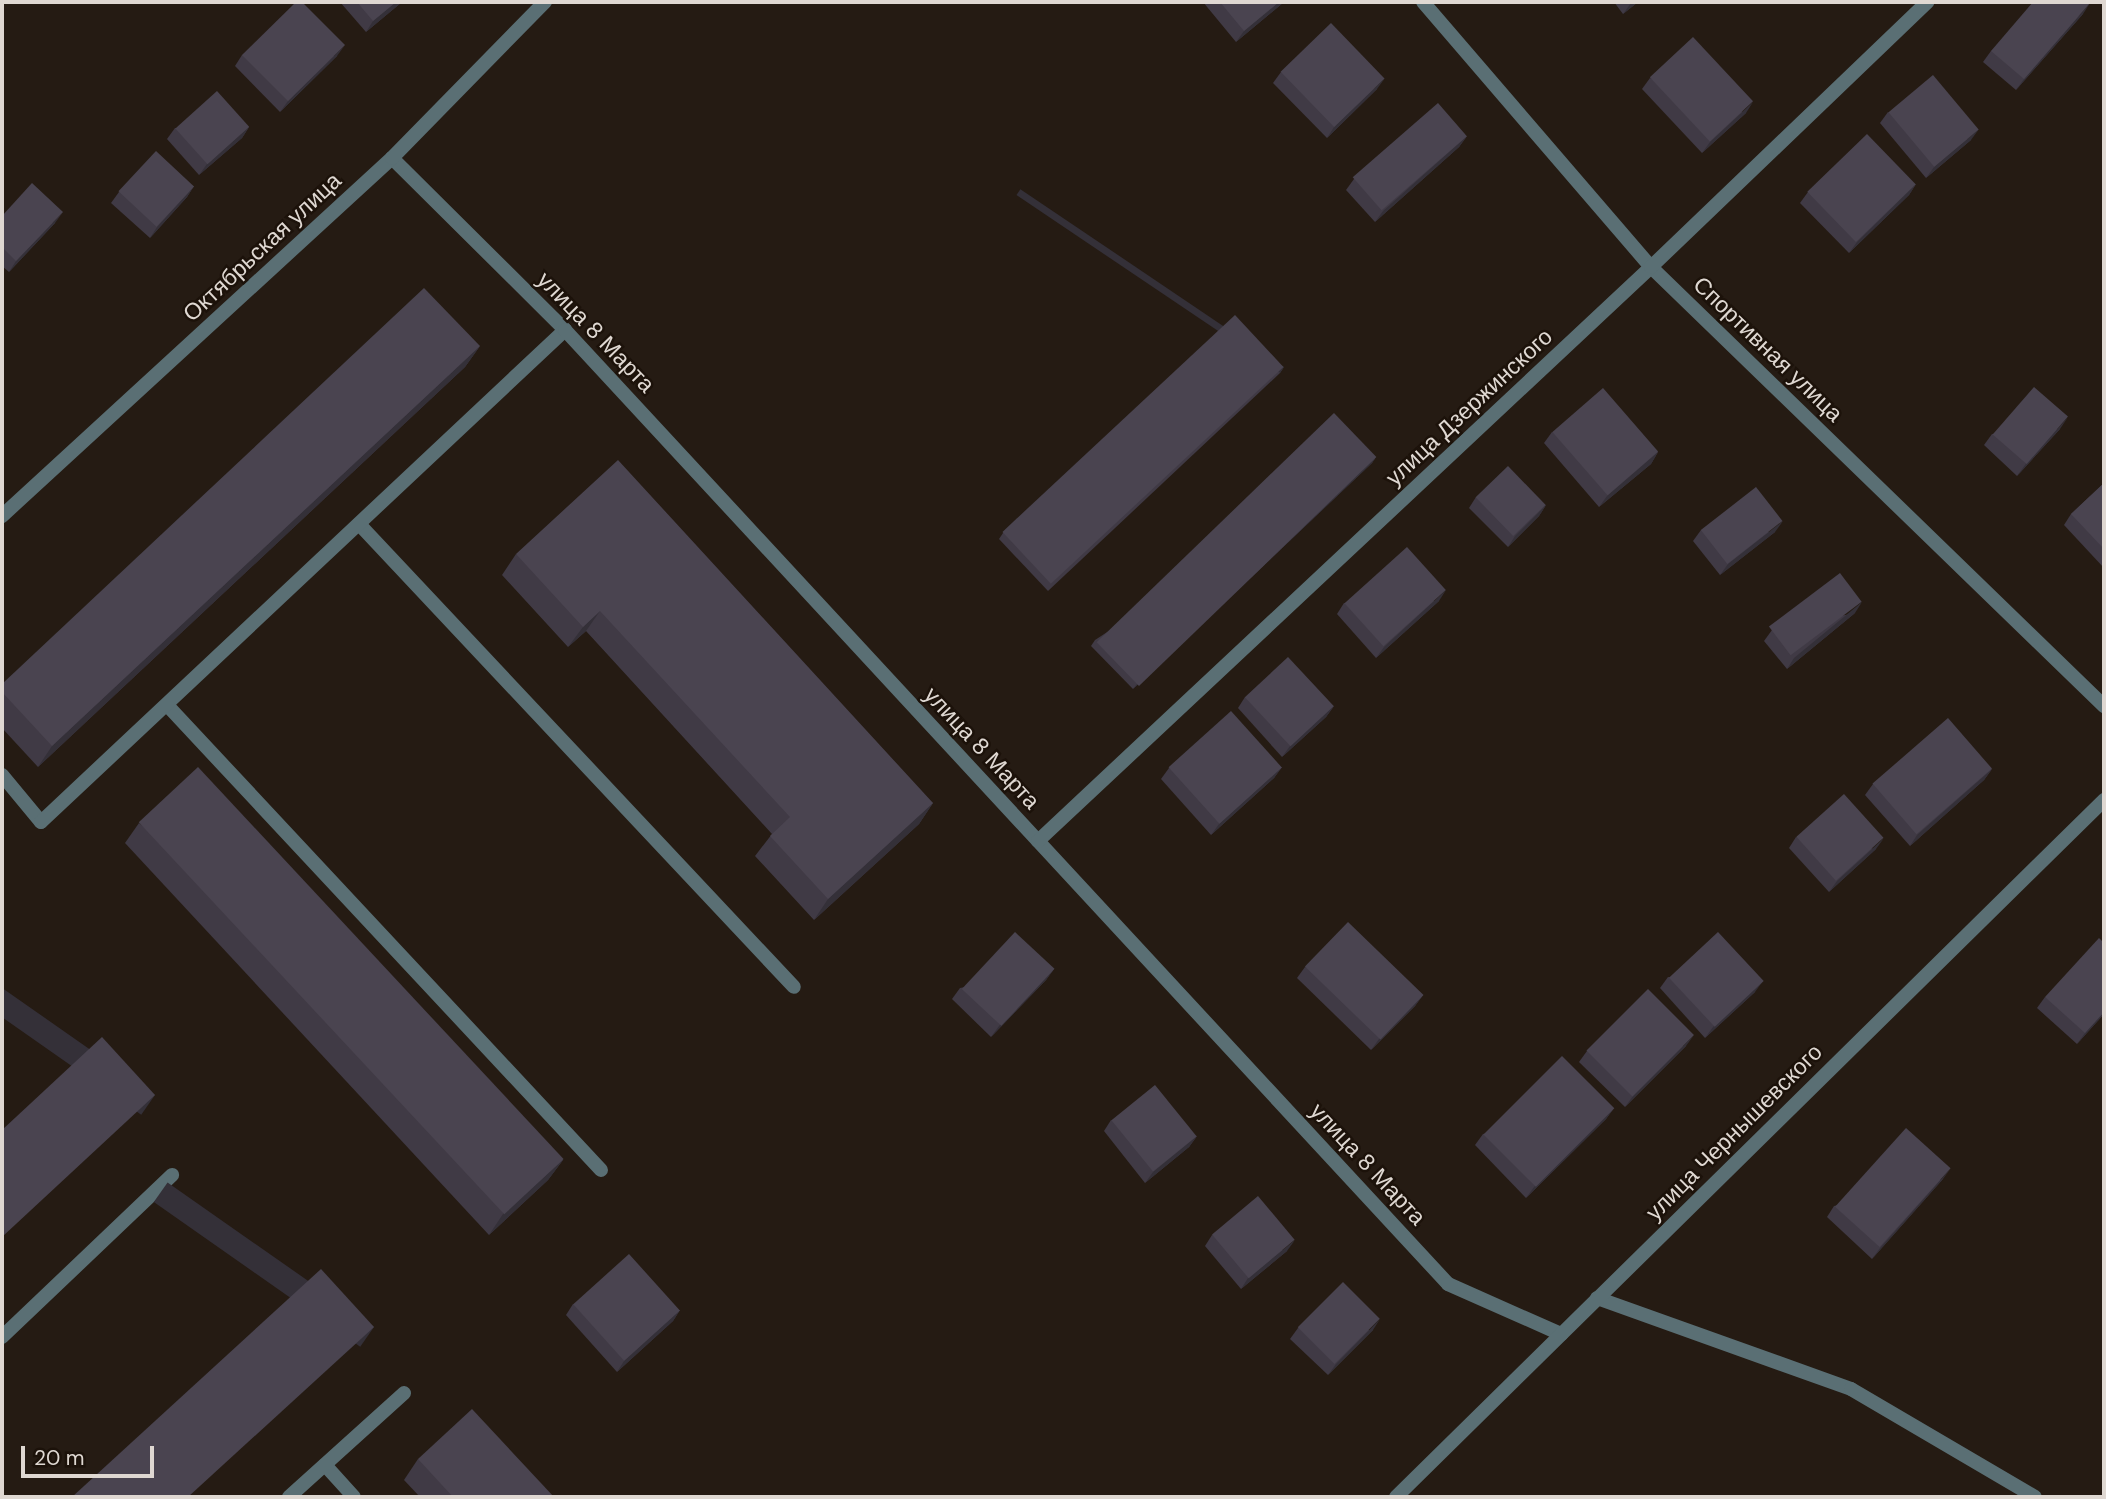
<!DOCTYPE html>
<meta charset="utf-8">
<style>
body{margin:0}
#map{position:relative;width:2106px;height:1499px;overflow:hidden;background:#251b13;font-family:"DM Sans",sans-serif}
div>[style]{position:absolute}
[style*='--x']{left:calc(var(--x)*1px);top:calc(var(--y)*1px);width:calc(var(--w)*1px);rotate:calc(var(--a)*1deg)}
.lane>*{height:14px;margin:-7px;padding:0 7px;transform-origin:7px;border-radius:7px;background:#5a6f74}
.street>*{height:14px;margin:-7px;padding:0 7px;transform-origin:7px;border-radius:7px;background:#5a6f74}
.wall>*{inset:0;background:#403a45}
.shaded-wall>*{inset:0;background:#343038;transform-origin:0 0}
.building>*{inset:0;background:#4a4450;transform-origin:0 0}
span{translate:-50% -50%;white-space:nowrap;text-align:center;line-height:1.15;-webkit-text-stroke:5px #1c120a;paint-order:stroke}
.street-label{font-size:23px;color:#dfd8d2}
.frame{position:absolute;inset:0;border:4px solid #dfd8d2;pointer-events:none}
.scale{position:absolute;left:21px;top:1446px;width:133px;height:32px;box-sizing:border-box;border:4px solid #dfd8d2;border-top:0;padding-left:9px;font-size:21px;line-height:24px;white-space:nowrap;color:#dfd8d2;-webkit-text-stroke:5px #1c120a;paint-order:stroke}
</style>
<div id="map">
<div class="lane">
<i style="--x:359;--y:524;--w:635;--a:46.79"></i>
<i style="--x:167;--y:705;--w:636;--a:46.97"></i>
<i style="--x:2;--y:775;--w:61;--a:50.3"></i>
<i style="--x:41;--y:822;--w:719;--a:-43.2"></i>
<i style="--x:1597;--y:1298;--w:270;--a:19.7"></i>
<i style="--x:1851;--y:1389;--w:213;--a:30.4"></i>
<i style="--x:2;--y:1337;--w:235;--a:-43.6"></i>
<i style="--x:325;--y:1465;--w:43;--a:47.8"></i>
<i style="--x:289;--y:1497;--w:155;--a:-42.1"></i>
</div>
<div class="street">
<i style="--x:1423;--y:2;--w:350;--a:49.3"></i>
<i style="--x:1651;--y:267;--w:631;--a:44.1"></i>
<i style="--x:392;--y:158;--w:244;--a:44.8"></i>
<i style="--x:565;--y:330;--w:1300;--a:47.21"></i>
<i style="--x:1448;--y:1284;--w:124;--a:23.9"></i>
<i style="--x:2;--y:516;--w:529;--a:-42.55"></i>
<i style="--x:392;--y:158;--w:219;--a:-45.6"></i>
<i style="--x:1038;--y:841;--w:840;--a:-43.12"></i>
<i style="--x:1651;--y:267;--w:383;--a:-43.8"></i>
<i style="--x:1396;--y:1497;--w:994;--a:-44.55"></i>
</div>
<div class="wall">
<i style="clip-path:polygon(340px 2px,402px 2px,366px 32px)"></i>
<i style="clip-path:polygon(1203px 2px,1284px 2px,1236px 42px)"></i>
<i style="clip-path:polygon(1614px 2px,1638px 2px,1623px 14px)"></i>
<i style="clip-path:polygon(2083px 14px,2016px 90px,1983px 62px,1991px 51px)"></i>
<i style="clip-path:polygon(242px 55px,337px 56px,280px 112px,235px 66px)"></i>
<i style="clip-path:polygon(1281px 72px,1377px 89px,1327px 138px,1273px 83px)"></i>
<i style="clip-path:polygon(1650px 78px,1746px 113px,1702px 153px,1642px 89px)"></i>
<i style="clip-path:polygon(1888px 112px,1971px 140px,1926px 178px,1880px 123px)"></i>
<i style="clip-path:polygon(249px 127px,242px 138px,199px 175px,167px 139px,175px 128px)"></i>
<i style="clip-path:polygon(1467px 136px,1459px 147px,1375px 222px,1346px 190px,1354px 179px)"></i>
<i style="clip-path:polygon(1916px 184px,1909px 195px,1849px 253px,1800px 203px,1808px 192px)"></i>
<i style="clip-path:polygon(194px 186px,187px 197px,150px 238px,111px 203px,119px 192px)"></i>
<i style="clip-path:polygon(2px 216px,55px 223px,9px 272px,2px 266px)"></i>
<i style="clip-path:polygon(480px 346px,465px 367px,38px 767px,2px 728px,2px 684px)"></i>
<i style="clip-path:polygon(1284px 367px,1280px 373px,1048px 591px,999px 539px,1003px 533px)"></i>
<i style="clip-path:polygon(2060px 429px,2017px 476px,1984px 445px,1992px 434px)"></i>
<i style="clip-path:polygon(1552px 432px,1658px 452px,1651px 464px,1599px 507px,1544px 443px)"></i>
<i style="clip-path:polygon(1376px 457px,1372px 463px,1133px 689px,1091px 646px,1095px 640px)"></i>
<i style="clip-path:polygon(2104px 483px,2104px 568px,2064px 525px,2071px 514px)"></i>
<i style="clip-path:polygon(1476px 497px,1546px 505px,1539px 516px,1508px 547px,1469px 508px)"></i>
<i style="clip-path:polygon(1701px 530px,1775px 532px,1720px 575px,1693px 541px)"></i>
<i style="clip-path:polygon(516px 554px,933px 803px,919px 824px,814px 920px,755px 856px,772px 834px,586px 631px,568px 647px,502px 575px)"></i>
<i style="clip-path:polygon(1439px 601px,1376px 658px,1337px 614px,1344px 603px)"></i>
<i style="clip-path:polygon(1855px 613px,1787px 669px,1764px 641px,1772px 630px)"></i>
<i style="clip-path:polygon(1245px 697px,1334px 706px,1326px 717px,1282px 757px,1238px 708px)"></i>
<i style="clip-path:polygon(1282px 767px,1274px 778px,1211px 835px,1161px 779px,1169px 768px)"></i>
<i style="clip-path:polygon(1992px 769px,1984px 780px,1910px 846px,1865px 795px,1873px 784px)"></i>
<i style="clip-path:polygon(139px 823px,563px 1160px,548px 1180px,489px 1235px,125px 843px)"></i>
<i style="clip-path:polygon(1796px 837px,1876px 849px,1829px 892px,1789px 848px)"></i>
<i style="clip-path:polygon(1305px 967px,1423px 995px,1415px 1006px,1371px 1050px,1297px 978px)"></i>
<i style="clip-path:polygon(1054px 969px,1046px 980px,991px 1037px,952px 999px,960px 988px)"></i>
<i style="clip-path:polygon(1668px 977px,1755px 992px,1705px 1038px,1660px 988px)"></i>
<i style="clip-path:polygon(2045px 997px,2104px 1014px,2077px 1044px,2037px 1008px)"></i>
<i style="clip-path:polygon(1686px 1046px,1625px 1107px,1579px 1062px,1587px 1051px)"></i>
<i style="clip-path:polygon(1614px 1108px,1606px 1119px,1526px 1198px,1475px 1145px,1483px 1134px)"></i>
<i style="clip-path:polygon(1111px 1120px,1197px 1136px,1189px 1147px,1145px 1183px,1104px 1131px)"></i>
<i style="clip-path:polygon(1943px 1179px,1872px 1259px,1827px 1217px,1834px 1206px)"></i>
<i style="clip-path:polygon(1212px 1235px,1287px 1251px,1241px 1289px,1205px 1246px)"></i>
<i style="clip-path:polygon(573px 1304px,680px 1310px,673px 1321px,617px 1372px,566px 1315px)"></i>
<i style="clip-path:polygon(1298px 1328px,1373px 1330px,1328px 1375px,1290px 1339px)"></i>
<i style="clip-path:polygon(418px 1459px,554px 1497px,420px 1497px,404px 1480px)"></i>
</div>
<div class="shaded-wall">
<i style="clip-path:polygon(396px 2px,402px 2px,366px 32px,373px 21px)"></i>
<i style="clip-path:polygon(1279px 2px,1284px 2px,1236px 42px,1244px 31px)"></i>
<i style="clip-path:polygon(1632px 2px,1638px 2px,1623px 14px,1631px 3px)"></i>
<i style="clip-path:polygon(2090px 3px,2083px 14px,2016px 90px,2024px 79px)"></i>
<i style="clip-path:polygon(345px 45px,337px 56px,280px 112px,288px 101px)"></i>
<i style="clip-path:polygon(1385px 78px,1377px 89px,1327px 138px,1334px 127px)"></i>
<i style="clip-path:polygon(1753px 102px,1746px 113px,1702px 153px,1710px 142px)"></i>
<i style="clip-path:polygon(249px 127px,242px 138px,199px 175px,207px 164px)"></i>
<i style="clip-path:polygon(1979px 129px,1971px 140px,1926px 178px,1934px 167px)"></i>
<i style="clip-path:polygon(1467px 136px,1459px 147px,1375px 222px,1383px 211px)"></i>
<i style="clip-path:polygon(1916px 184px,1909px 195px,1849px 253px,1857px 242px)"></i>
<i style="clip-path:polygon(194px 186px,187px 197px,150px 238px,157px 227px)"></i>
<i style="clip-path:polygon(63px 212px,55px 223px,9px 272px,16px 261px)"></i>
<i style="clip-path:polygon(480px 346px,465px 367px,38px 767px,52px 746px)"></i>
<i style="left:1284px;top:367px;width:7px;height:318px;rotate:124deg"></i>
<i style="clip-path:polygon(2068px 417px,2060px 429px,2017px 476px,2025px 465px)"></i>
<i style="clip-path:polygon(1658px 452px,1651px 464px,1599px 507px,1607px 496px)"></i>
<i style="clip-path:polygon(1376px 457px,1372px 463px,1133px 689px,1137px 684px)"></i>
<i style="clip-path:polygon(1546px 505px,1539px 516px,1508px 547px,1515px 536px)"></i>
<i style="clip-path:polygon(1783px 521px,1775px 532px,1720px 575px,1728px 564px)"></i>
<i style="clip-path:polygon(1446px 590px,1439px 601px,1376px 658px,1384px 647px)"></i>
<i style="clip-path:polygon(1862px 602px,1855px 613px,1787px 669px,1794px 658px)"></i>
<i style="clip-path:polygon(600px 611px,586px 631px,568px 647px,583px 627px)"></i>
<i style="clip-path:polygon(1334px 706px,1326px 717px,1282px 757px,1290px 746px)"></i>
<i style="clip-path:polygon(1282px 767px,1274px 778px,1211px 835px,1219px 824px)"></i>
<i style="clip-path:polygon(1992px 769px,1984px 780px,1910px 846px,1917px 835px)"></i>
<i style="clip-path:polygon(933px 803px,919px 824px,814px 920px,828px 899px)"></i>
<i style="clip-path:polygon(1884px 838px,1876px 849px,1829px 892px,1837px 881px)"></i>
<i style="clip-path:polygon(1054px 969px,1046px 980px,991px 1037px,999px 1026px)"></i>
<i style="clip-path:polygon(1763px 981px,1755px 992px,1705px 1038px,1713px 1027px)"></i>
<i style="clip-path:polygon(1423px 995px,1415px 1006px,1371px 1050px,1379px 1039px)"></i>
<i style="clip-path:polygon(2104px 1012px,2104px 1014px,2077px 1044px,2085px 1033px)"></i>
<i style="clip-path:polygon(1694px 1035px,1686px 1046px,1625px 1107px,1633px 1096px)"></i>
<i style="left:155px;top:1095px;width:24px;height:209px;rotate:125deg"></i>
<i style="clip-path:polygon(1614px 1108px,1606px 1119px,1526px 1198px,1534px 1187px)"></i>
<i style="clip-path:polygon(1197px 1136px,1189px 1147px,1145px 1183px,1153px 1172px)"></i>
<i style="clip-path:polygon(563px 1160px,548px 1180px,489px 1235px,503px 1214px)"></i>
<i style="clip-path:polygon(1951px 1168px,1943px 1179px,1872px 1259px,1880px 1248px)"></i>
<i style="clip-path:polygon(1295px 1240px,1287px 1251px,1241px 1289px,1248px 1278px)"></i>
<i style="clip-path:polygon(680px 1310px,673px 1321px,617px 1372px,624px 1361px)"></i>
<i style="clip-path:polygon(1380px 1319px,1373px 1330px,1328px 1375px,1336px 1364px)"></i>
<i style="left:374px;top:1327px;width:24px;height:252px;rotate:125deg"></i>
</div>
<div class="building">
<i style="clip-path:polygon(296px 2px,302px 2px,345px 45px,288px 101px,242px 55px)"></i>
<i style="clip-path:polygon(357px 2px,396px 2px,373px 21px)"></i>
<i style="clip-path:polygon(1220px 2px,1279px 2px,1244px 31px)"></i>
<i style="clip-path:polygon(2033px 2px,2090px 3px,2024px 79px,1991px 51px)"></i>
<i style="left:1331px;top:23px;width:77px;height:70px;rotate:46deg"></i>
<i style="left:1693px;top:37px;width:88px;height:59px;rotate:47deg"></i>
<i style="left:1933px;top:75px;width:71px;height:58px;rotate:50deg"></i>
<i style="left:217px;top:91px;width:48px;height:56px;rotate:48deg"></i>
<i style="left:1438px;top:103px;width:44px;height:113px;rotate:49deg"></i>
<i style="left:1867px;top:134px;width:70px;height:83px;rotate:46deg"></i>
<i style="left:156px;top:151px;width:52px;height:55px;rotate:43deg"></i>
<i style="clip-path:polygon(32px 183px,63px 212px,16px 261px,2px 247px,2px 216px)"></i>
<i style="clip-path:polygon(424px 288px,480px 346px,52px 746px,2px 692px,2px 684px)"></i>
<i style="left:1235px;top:315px;width:71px;height:318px;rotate:47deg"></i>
<i style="left:2034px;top:387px;width:45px;height:63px;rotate:41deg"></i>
<i style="left:1603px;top:388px;width:84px;height:67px;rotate:49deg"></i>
<i style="left:1334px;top:413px;width:61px;height:330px;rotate:46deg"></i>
<i style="clip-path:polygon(618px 460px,933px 803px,828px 899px,770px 836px,790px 817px,600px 611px,583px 627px,516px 554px)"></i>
<i style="left:1508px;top:466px;width:54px;height:45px;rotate:46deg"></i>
<i style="clip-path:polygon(2104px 483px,2104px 549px,2071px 514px)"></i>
<i style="left:1756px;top:487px;width:43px;height:70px;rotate:52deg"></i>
<i style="left:1407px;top:547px;width:58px;height:84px;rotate:48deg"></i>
<i style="left:1840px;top:573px;width:36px;height:89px;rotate:53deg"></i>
<i style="left:1288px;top:657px;width:67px;height:59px;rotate:47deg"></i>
<i style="left:1231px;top:711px;width:76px;height:84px;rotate:48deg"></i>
<i style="left:1948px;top:718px;width:67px;height:100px;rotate:49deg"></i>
<i style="left:198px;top:767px;width:536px;height:81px;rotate:47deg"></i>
<i style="left:1844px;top:794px;width:59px;height:64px;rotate:48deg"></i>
<i style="left:1348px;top:922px;width:105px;height:62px;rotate:44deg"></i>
<i style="left:1015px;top:932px;width:54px;height:78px;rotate:43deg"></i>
<i style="left:1718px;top:932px;width:67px;height:67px;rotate:47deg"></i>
<i style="clip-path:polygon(2099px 938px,2104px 943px,2104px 1012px,2085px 1033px,2045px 997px)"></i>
<i style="left:1648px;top:989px;width:65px;height:87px;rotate:45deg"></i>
<i style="clip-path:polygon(102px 1037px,155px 1095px,2px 1237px,2px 1130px)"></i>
<i style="left:1562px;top:1056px;width:74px;height:111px;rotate:45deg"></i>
<i style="left:1155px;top:1085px;width:66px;height:56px;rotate:51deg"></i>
<i style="left:1906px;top:1128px;width:60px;height:106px;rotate:42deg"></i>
<i style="left:1258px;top:1196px;width:57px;height:60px;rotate:50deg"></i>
<i style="left:629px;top:1254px;width:76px;height:75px;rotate:48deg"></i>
<i style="clip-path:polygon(321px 1269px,374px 1327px,188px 1497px,72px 1497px)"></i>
<i style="left:1343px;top:1282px;width:52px;height:64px;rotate:45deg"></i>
<i style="clip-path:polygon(472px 1409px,554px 1497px,453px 1497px,418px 1459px)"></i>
</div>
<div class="street-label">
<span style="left:262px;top:247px;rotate:-43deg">Октябрьская улица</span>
<span style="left:596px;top:332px;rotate:46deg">улица 8 Марта</span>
<span style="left:1768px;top:349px;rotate:44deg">Спортивная улица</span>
<span style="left:1469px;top:407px;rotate:-43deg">улица Дзержинского</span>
<span style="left:982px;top:748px;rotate:47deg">улица 8 Марта</span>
<span style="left:1734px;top:1132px;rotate:-45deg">улица Чернышевского</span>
<span style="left:1368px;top:1164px;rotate:47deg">улица 8 Марта</span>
</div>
<div class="frame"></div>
<div class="scale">20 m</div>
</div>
